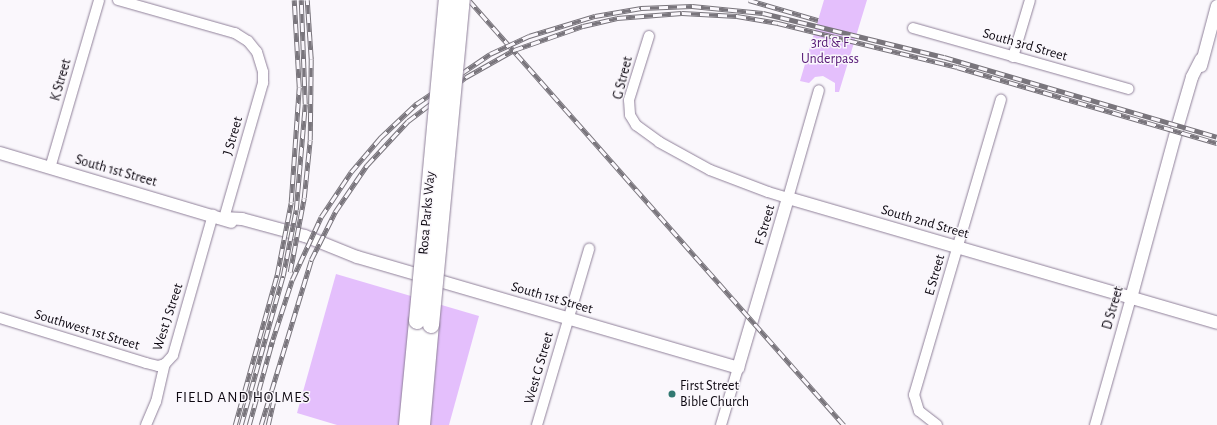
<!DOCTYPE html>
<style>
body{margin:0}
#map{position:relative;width:1217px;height:425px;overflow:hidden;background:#faf7fc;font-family:"Alegreya Sans",sans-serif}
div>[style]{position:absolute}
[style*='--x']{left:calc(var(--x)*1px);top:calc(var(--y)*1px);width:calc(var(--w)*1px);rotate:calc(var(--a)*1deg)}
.green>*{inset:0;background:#e4bffc}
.roads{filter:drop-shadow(0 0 1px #8f8099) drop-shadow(0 0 1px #8f8099)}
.minor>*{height:10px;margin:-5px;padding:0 5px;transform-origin:5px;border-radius:5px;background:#fff}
.tertiary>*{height:12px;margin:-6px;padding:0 6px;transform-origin:6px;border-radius:6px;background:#fff}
.trunk>*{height:16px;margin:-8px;padding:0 8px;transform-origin:8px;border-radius:8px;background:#fff}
.rail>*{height:4.5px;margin-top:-2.25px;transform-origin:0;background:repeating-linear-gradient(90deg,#faf7fc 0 9px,#79757c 0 18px);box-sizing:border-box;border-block:1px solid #79757c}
.bridges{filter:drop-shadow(0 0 1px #8f8099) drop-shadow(0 0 1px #8f8099)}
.trunk-bridge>*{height:16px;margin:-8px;padding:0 8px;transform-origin:8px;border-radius:8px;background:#fff}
.dots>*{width:11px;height:11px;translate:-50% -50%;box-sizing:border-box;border:2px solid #faf7fc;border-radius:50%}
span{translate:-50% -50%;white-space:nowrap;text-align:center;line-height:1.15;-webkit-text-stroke:3px #faf7fc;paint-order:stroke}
.park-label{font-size:14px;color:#561875}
.street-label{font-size:14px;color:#0e0912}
.poi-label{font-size:14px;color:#0e0912}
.left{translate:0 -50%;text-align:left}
.neighbourhood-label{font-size:15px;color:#0e0912;letter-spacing:1px}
</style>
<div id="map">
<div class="green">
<i style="clip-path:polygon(824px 0,867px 0,839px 92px,835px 92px,835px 83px,823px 76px,815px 77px,809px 83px,800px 81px)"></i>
<i style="clip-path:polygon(336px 274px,479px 316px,449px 425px,337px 425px,297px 413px)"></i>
</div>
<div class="roads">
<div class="minor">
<i style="--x:118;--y:0;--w:122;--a:15.8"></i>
<i style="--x:235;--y:33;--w:15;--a:32"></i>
<i style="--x:248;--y:41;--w:14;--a:51"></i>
<i style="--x:257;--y:52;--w:21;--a:73"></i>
<i style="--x:263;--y:72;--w:11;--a:90"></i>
<i style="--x:263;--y:83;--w:141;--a:106.1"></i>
<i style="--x:913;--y:28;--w:224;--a:15.8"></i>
<i style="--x:649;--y:36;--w:67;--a:107.4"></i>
<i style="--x:629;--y:100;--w:15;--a:86"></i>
<i style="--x:630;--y:115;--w:12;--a:59"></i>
<i style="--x:636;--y:125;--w:29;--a:36"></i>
<i style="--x:659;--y:142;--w:58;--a:28.8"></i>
<i style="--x:710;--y:170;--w:62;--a:20.8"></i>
<i style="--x:768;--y:192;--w:21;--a:17"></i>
<i style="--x:788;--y:198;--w:112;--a:-74"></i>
<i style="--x:1013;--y:57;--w:59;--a:-73.4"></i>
<i style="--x:50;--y:168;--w:175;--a:-73.7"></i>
<i style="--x:0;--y:318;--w:153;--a:17.1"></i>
<i style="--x:146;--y:363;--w:12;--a:14"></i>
<i style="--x:158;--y:366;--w:7;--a:-16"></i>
<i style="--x:146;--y:425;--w:25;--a:-67"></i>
<i style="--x:156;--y:402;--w:39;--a:-77"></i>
<i style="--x:165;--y:364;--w:12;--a:-48"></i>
<i style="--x:173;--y:355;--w:146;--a:-74.1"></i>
<i style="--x:537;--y:425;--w:184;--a:-73.5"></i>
<i style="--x:721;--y:425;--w:59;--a:-73.4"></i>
<i style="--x:937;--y:425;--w:23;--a:-142"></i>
<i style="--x:919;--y:411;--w:17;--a:-107"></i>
<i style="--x:914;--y:395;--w:308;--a:-73.6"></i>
<i style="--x:1095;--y:425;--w:132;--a:-74.2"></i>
</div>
<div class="tertiary">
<i style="--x:1201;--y:66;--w:62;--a:-75.1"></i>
<i style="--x:0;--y:153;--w:241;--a:16.6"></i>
<i style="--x:224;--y:218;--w:18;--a:3"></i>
<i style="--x:242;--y:219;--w:65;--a:15.1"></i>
<i style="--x:305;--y:236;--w:56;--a:22"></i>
<i style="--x:357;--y:257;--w:397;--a:16.2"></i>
<i style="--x:738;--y:368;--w:177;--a:-73.6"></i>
<i style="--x:788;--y:198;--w:447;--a:16.2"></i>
<i style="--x:1131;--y:298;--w:179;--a:-74.8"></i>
<i style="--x:1178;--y:125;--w:50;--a:-73.7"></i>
<i style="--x:1192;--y:77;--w:20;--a:-63"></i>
</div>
<div class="trunk">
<i style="--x:407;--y:425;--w:104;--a:-84.5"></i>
<i style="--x:422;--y:425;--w:100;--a:-84.9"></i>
</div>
</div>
<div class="rail">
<i style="--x:469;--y:0;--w:567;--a:48.58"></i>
<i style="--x:749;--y:0;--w:72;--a:16.2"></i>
<i style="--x:290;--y:272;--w:75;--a:-79.3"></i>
<i style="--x:304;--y:198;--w:58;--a:-84.1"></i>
<i style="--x:310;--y:140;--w:81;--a:-89.3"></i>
<i style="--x:311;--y:59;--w:59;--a:-93.9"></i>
<i style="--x:270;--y:348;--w:71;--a:-72.1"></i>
<i style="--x:292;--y:280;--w:69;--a:-65.3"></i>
<i style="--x:321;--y:217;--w:54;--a:-56.3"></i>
<i style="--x:351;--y:172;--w:45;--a:-49.5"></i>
<i style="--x:380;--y:138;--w:50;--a:-43.4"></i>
<i style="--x:416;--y:104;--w:89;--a:-34"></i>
<i style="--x:490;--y:54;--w:43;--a:-24.8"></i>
<i style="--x:529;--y:36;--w:69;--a:-16.9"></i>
<i style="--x:595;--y:16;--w:47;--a:-9.9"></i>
<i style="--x:641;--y:8;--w:51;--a:-2.2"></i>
<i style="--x:692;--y:6;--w:71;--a:5.6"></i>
<i style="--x:763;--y:13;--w:186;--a:13.7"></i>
<i style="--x:944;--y:57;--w:284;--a:16.3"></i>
<i style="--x:235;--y:425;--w:156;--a:-74.4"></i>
<i style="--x:277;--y:275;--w:74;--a:-79.1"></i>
<i style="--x:291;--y:202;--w:115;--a:-86"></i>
<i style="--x:299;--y:87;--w:87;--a:-93.3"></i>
<i style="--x:241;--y:425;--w:155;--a:-74.3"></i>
<i style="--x:283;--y:276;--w:67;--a:-78.9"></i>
<i style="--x:296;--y:210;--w:106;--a:-85.1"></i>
<i style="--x:305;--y:104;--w:104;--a:-92.2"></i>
<i style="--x:249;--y:425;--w:86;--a:-74.5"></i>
<i style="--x:261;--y:425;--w:172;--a:-73.1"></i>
<i style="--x:311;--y:260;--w:54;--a:-63.4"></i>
<i style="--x:335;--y:212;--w:57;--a:-55.8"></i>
<i style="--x:367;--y:165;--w:60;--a:-47"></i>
<i style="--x:408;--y:121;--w:73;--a:-37.2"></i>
<i style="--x:466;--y:77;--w:55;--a:-29.4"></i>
<i style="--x:514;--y:50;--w:73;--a:-19.2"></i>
<i style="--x:583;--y:26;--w:35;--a:-13"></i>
<i style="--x:617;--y:18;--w:65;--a:-4.4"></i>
<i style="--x:682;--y:13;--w:55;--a:3.1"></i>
<i style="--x:737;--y:16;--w:42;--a:9.7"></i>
<i style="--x:778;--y:23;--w:184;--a:13.8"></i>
<i style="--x:957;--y:67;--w:271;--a:16.3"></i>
<i style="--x:268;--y:425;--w:27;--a:-77"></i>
</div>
<div class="bridges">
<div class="trunk-bridge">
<i style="--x:417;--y:321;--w:322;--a:-84.7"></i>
<i style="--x:431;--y:325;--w:326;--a:-84.6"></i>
</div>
</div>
<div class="dots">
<i style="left:672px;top:394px;background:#317871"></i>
</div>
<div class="park-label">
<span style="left:830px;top:51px">3rd &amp; F<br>Underpass</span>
</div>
<div class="street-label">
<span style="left:1025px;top:45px;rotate:16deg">South 3rd Street</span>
<span style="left:623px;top:78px;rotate:-76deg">G Street</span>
<span style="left:61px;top:80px;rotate:-74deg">K Street</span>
<span style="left:233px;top:136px;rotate:-74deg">J Street</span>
<span style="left:116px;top:171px;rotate:16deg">South 1st Street</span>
<span style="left:427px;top:213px;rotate:-85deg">Rosa Parks Way</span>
<span style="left:925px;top:222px;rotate:16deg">South 2nd Street</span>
<span style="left:765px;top:225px;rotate:-74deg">F Street</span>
<span style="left:935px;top:275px;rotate:-74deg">E Street</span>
<span style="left:552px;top:298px;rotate:16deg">South 1st Street</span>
<span style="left:1113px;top:308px;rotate:-74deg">D Street</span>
<span style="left:168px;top:317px;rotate:-72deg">West J Street</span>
<span style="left:87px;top:330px;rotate:17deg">Southwest 1st Street</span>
<span style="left:539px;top:368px;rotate:-74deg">West G Street</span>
</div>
<div class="poi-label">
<span class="left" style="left:680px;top:394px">First Street<br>Bible Church</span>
</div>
<div class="neighbourhood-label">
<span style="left:243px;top:398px">FIELD AND HOLMES</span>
</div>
</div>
